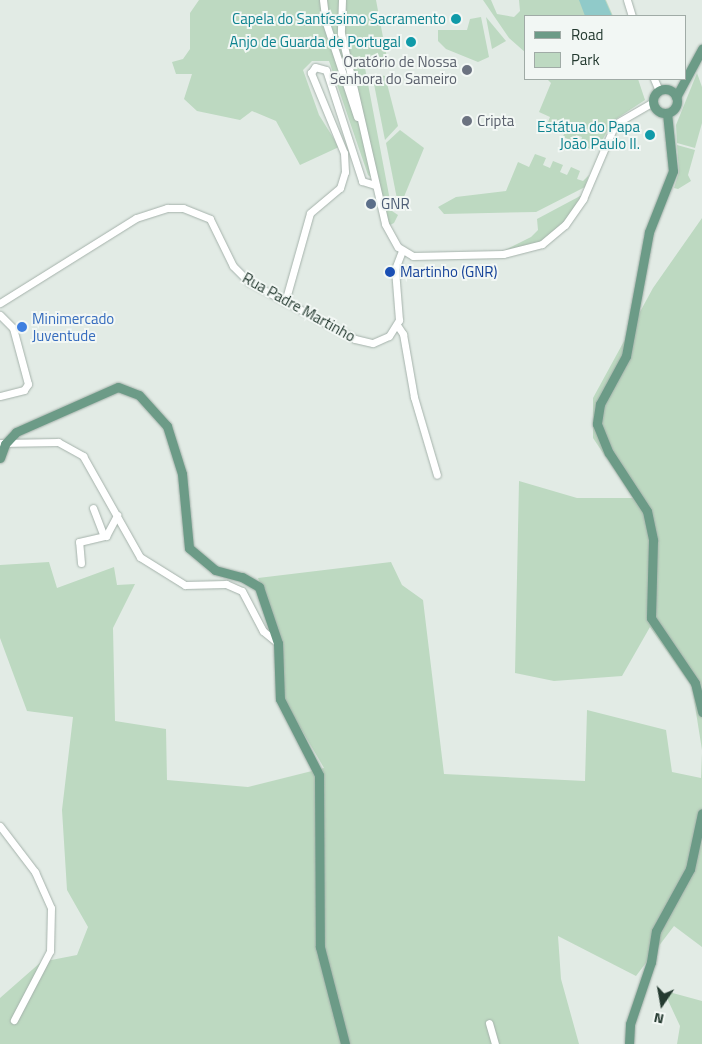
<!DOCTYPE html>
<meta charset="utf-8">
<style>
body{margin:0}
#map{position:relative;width:702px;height:1044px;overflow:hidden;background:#e2ebe5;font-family:"Titillium Web",sans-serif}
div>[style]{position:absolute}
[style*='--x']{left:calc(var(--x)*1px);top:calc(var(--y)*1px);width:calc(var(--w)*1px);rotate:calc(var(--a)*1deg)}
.green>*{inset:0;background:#bdd9c1}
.water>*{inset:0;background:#90cac9}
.roads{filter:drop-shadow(0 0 1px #a5b2ab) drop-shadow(0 0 1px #a5b2ab)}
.minor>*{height:7px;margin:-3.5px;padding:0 3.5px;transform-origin:3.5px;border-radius:3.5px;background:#fff}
.major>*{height:9px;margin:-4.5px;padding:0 4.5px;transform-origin:4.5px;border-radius:4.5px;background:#6c9b87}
.major>.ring{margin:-4.5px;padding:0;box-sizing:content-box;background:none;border:9px solid #6c9b87;border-radius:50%}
.dots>*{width:14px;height:14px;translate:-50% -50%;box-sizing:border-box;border:2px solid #f2f7f4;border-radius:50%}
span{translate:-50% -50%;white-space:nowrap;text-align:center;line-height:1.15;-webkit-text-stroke:4px #f2f7f4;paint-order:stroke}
.culture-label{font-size:15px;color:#0d838f}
.right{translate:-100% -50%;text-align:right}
.worship-label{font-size:15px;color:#5b616d}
.left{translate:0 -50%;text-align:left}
.service-label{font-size:15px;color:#4e5e75}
.transit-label{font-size:15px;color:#164399}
.street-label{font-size:15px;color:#243a30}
.shop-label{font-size:15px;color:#366cbe}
.legend{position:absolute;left:524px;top:15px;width:162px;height:65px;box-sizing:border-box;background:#f2f7f4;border:1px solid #a0aba6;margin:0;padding:6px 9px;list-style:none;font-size:15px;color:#243a30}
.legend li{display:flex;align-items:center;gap:10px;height:25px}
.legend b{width:25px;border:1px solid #a0aba6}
.north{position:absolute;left:637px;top:979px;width:50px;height:50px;-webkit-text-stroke:4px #f2f7f4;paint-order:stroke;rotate:192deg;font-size:14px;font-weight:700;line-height:20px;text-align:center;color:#243a30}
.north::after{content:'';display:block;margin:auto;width:18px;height:22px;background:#243a30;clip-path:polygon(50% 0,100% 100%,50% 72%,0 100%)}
</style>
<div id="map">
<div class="green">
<i style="clip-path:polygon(199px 0,376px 0,389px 69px,365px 68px,392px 211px,398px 215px,394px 223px,390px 225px,386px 219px,378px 183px,368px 175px,329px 61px,312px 61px,303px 70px,319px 115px,339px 147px,300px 165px,276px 121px,252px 111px,240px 120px,197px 111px,184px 99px,192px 74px,176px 74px,172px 62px,183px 59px,190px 49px,190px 13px)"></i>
<i style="clip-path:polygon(483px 0,491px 0,497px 14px,514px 17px,520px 11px,519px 0,606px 0,613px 16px,526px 16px,526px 53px,509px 38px)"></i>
<i style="clip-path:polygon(481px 17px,489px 57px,478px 62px,446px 49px,438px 41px,438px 30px,467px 30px,470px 19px)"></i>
<i style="clip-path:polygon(486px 17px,506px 41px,492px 49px)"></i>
<i style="clip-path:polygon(697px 73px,702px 87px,702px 123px,695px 148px,677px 143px,676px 125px)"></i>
<i style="clip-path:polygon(372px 74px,385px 76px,398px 126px,385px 140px)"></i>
<i style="clip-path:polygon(547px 79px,638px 79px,645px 100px,613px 121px,600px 144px,593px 142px,590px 149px,580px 144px,582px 137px,576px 135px,573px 141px,563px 137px,565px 131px,560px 128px,557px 134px,545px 130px,550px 117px,539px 112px,551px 83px)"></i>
<i style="clip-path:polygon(400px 130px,424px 148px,399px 209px,386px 143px)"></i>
<i style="clip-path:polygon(677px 145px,695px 150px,688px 175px,691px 181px,678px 189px,674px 188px,679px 172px)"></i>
<i style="clip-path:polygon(535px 154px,546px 158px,543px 165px,550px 168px,553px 161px,563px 165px,560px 172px,567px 175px,571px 167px,580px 171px,577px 179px,583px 181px,589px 175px,585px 187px,536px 212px,444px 214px,438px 207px,456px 197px,506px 191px,518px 162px,529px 167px)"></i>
<i style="clip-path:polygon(582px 195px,564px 223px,540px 242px,503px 251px,531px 237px,538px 230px,537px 219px)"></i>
<i style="clip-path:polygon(702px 218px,702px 750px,692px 687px,650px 627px,622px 676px,554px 681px,515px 673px,519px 481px,577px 498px,633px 498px,593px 438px,593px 398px,653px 288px)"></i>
<i style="clip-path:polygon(49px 562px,57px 588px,114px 567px,117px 585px,135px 584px,113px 628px,115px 721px,166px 729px,167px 780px,248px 787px,324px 768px,284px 700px,278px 634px,258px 578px,391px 562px,402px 585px,423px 600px,444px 774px,585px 781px,587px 710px,666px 730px,672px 772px,701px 778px,702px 753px,702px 947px,674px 926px,636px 976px,558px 936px,561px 979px,579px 1044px,0 1044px,0 998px,41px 962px,77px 955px,88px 927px,67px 890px,62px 810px,73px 717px,27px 711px,0 638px,0 565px)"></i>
<i style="clip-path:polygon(669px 992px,702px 1001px,702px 1044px,677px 1044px,680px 1026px,666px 996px)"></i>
</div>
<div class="water">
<i style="clip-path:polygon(579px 0,605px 0,612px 16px,585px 16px)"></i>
</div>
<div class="roads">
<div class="minor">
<i style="--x:323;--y:0;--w:23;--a:83"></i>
<i style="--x:326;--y:23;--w:99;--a:71.7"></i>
<i style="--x:342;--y:0;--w:33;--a:92"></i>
<i style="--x:341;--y:33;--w:196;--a:77"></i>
<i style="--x:385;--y:224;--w:26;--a:61"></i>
<i style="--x:398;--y:247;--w:17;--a:31"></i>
<i style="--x:413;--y:256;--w:90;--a:-1.3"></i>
<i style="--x:503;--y:254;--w:40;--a:-14.4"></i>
<i style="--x:542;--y:244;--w:30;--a:-40"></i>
<i style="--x:565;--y:225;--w:32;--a:-55"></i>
<i style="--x:583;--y:199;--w:82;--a:-66.9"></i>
<i style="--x:615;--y:124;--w:44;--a:-30.1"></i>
<i style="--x:627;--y:0;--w:17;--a:73"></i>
<i style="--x:654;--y:79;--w:13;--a:67"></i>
<i style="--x:285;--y:302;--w:92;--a:-74.3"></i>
<i style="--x:310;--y:213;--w:39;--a:-40"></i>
<i style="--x:340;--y:188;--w:17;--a:-73"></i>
<i style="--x:345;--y:172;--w:19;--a:-93"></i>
<i style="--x:344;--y:153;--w:87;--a:-112.4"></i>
<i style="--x:311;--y:73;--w:7;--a:-56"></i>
<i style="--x:315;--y:67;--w:11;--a:15"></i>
<i style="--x:326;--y:70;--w:117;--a:72"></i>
<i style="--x:362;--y:181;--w:14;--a:17"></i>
<i style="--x:0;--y:303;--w:160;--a:-32"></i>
<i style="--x:136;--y:218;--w:33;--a:-18"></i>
<i style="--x:167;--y:208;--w:16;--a:0"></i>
<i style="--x:183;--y:208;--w:29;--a:22"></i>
<i style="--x:210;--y:219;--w:52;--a:63.9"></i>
<i style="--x:233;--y:266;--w:23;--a:45"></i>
<i style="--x:249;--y:282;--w:120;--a:28.3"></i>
<i style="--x:355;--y:339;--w:18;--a:13"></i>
<i style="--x:373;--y:343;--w:17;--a:-24"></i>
<i style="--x:389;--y:336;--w:19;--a:-58"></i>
<i style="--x:399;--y:320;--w:51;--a:-94.5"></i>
<i style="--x:395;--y:269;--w:19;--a:-69"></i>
<i style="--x:0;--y:315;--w:18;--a:45"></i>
<i style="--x:13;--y:328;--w:58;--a:75"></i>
<i style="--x:28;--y:384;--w:7;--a:124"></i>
<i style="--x:24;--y:390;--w:25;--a:166"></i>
<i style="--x:397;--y:325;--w:11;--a:56"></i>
<i style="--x:403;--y:334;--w:64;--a:80.1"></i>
<i style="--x:414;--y:397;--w:81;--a:73.6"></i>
<i style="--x:0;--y:443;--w:58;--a:-1"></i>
<i style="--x:58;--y:442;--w:29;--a:29"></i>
<i style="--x:83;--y:456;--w:116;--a:60.6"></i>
<i style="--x:140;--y:557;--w:53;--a:31.9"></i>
<i style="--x:185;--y:585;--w:41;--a:-1.4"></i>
<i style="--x:226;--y:584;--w:17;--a:24"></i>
<i style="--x:242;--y:591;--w:45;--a:62.3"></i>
<i style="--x:263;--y:631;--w:19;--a:39"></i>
<i style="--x:93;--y:508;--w:30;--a:69"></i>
<i style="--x:81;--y:563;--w:21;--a:-95"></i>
<i style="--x:79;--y:542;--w:28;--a:-13"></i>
<i style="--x:106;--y:536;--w:24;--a:-62"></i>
<i style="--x:0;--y:826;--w:58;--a:52.7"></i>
<i style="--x:35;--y:872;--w:39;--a:66"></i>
<i style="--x:51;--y:908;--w:43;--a:91.3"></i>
<i style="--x:50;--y:951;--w:78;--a:117.6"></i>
<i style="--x:489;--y:1023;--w:22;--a:74"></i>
</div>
<div class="major">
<i class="ring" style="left:653px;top:89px;width:15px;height:15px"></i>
<i style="--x:676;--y:97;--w:55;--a:-61.6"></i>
<i style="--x:667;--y:113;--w:58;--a:84.1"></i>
<i style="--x:673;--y:171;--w:66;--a:111.5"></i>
<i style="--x:649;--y:232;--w:126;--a:100.5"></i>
<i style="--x:626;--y:356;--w:55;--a:118.4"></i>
<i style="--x:600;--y:404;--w:20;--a:99"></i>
<i style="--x:597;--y:424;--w:31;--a:68"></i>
<i style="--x:609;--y:453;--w:69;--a:56.8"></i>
<i style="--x:647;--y:511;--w:30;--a:78"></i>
<i style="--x:653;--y:540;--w:78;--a:91.5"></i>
<i style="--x:651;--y:618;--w:78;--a:55.9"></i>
<i style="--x:695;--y:683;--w:30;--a:76"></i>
<i style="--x:0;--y:458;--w:15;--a:-70"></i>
<i style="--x:5;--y:444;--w:16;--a:-47"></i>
<i style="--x:16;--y:432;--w:111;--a:-23.8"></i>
<i style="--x:118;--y:387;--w:22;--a:21"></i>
<i style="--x:139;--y:395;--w:42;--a:47.9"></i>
<i style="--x:167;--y:426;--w:50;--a:72.6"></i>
<i style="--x:182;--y:474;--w:74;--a:84.6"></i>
<i style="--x:189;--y:548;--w:34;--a:40"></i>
<i style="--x:215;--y:570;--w:28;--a:15"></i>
<i style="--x:242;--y:577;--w:20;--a:30"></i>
<i style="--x:259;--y:587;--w:59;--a:71.3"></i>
<i style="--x:278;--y:643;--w:56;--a:88"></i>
<i style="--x:280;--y:699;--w:85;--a:62.8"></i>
<i style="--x:319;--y:775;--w:172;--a:89.7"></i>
<i style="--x:320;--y:947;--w:100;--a:75.5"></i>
<i style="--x:629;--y:1044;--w:20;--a:-87"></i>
<i style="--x:630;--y:1024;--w:65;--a:-71.3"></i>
<i style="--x:651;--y:962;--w:31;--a:-81"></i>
<i style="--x:656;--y:931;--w:71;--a:-61.3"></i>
<i style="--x:690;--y:869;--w:57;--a:-77.9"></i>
</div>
</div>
<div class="dots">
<i style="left:456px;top:19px;background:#0f9aa8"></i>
<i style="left:411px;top:42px;background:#0f9aa8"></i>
<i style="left:467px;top:70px;background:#6b7280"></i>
<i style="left:467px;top:121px;background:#6b7280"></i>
<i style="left:650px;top:135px;background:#0f9aa8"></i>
<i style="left:371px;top:204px;background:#5c6f8a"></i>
<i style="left:390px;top:272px;background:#1a4fb4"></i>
<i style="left:22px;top:327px;background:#3f7fe0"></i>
</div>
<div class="culture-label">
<span class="right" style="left:446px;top:19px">Capela do Santíssimo Sacramento</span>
<span class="right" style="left:401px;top:42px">Anjo de Guarda de Portugal</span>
<span class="right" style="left:640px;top:135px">Estátua do Papa<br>João Paulo II.</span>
</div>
<div class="worship-label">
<span class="right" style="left:457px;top:70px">Oratório de Nossa<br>Senhora do Sameiro</span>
<span class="left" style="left:477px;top:121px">Cripta</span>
</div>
<div class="service-label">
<span class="left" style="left:381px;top:204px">GNR</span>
</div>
<div class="transit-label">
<span class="left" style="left:400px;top:272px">Martinho (GNR)</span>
</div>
<div class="street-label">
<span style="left:299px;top:307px;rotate:29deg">Rua Padre Martinho</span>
</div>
<div class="shop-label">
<span class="left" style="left:32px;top:327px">Minimercado<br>Juventude</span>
</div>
<ul class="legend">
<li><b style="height:6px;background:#6c9b87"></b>Road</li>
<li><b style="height:14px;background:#bdd9c1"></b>Park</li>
</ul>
<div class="north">N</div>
</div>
